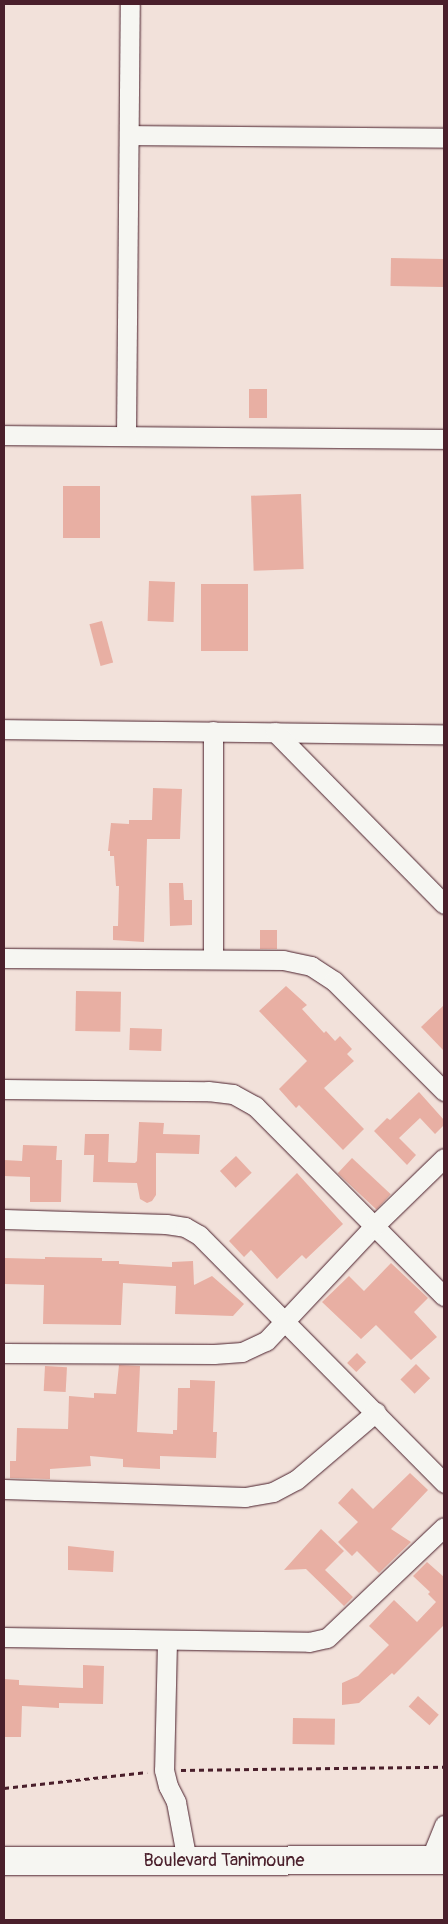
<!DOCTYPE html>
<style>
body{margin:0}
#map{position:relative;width:448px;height:1924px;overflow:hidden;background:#f2e1da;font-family:Pangolin,sans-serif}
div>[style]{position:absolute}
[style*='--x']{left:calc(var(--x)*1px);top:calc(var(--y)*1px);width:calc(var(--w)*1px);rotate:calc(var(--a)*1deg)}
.building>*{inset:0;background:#e8afa3;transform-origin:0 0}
.path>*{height:3px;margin-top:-1.5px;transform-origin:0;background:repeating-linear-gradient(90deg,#4a1f2b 0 5px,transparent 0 9px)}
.roads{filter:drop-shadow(0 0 1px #4a1f2b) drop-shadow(0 0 1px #4a1f2b)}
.minor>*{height:19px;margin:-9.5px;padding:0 9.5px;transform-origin:9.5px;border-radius:9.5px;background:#f6f6f2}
.primary>*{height:28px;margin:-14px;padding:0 14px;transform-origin:14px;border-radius:14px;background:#f6f6f2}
span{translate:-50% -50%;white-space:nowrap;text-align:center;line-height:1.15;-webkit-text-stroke:4px #f6f6f2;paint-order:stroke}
.street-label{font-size:18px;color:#4a1f2b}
.frame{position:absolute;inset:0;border:5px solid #4a1f2b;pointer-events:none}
</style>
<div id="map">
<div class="building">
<i style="left:391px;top:258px;width:53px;height:28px;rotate:1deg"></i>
<i style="left:249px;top:389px;width:18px;height:29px"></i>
<i style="left:63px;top:486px;width:37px;height:52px"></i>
<i style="left:301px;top:494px;width:75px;height:50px;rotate:88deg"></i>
<i style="left:149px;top:581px;width:26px;height:40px;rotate:2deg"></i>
<i style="left:201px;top:584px;width:47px;height:67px"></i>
<i style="left:102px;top:621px;width:43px;height:13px;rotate:75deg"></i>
<i style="clip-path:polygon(153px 788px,182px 789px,180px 839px,147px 839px,144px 942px,113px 940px,113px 926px,118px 926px,119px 886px,116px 886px,114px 856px,110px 856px,110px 851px,108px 851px,111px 823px,129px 824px,129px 820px,152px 820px)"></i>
<i style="clip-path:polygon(169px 883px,183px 883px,184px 900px,192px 900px,192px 925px,170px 926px)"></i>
<i style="left:260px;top:930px;width:17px;height:19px"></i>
<i style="clip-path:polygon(286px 986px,307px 1005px,302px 1009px,324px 1033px,326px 1031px,335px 1041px,340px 1036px,352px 1049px,347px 1054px,354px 1061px,324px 1088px,364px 1129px,343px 1150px,299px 1105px,296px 1108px,279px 1089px,307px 1061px,259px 1011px)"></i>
<i style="left:76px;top:991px;width:45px;height:40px;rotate:1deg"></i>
<i style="clip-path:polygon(444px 1005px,444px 1051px,421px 1027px)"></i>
<i style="left:130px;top:1028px;width:32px;height:22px;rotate:2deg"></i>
<i style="clip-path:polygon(419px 1092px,444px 1120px,444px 1125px,435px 1134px,420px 1118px,399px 1138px,416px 1155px,407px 1165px,374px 1131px,387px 1118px,390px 1120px)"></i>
<i style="clip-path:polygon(139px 1122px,164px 1123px,163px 1134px,200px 1135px,199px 1154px,156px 1153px,156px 1195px,152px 1201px,147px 1203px,140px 1199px,137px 1183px,93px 1182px,94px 1155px,84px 1155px,85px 1134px,109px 1134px,108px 1162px,135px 1163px,137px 1161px)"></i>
<i style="clip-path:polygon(23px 1145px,57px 1146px,56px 1160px,62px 1160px,61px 1202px,30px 1202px,30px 1177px,4px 1176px,4px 1160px,22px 1161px)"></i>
<i style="left:236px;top:1156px;width:23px;height:22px;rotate:47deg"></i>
<i style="left:352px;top:1158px;width:53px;height:21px;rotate:43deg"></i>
<i style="clip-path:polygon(297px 1173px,343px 1224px,306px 1259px,302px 1255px,277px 1279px,251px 1250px,244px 1257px,229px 1241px)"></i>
<i style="clip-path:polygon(45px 1257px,102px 1258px,102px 1261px,119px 1261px,119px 1264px,172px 1267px,172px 1262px,193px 1261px,194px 1285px,212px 1276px,244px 1304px,233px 1316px,175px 1314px,176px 1286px,123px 1283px,121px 1325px,43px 1324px,44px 1285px,4px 1284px,4px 1258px,45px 1259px)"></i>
<i style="clip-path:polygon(391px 1263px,428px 1298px,414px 1312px,437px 1337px,411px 1360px,376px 1325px,361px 1339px,322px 1302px,349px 1276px,364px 1291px)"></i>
<i style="left:357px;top:1353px;width:13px;height:14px;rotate:45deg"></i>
<i style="left:416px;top:1364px;width:20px;height:22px;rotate:45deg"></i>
<i style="clip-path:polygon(119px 1365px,140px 1366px,137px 1432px,173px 1434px,173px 1430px,177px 1430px,178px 1388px,190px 1388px,190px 1380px,215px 1381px,213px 1432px,217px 1432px,216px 1458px,160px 1456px,160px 1469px,123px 1467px,123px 1459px,90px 1456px,91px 1466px,50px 1469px,50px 1479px,10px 1478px,10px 1461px,16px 1461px,17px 1428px,68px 1429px,69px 1396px,94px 1398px,94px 1393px,116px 1394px)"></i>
<i style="left:45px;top:1366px;width:22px;height:25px;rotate:3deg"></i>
<i style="clip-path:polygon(410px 1473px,428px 1490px,391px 1529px,411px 1542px,379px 1573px,357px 1551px,352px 1556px,338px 1542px,358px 1522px,338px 1503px,352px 1488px,373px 1509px)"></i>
<i style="clip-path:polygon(321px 1529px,344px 1551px,325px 1570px,353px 1597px,344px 1606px,306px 1569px,284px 1570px)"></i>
<i style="clip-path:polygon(68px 1546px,114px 1551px,113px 1572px,68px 1570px)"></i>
<i style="clip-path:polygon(427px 1562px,444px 1577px,444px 1625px,394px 1675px,392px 1673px,359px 1703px,342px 1705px,342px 1683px,358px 1676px,389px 1645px,369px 1626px,394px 1600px,417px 1622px,436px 1602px,428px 1594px,430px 1592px,413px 1576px)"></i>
<i style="clip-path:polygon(83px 1665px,104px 1666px,103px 1704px,59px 1703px,59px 1708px,22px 1706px,21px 1737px,4px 1737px,4px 1679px,19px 1680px,19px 1685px,83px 1688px)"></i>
<i style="left:418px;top:1696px;width:28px;height:14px;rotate:42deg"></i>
<i style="left:293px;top:1718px;width:42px;height:26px;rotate:1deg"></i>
</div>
<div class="path">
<i style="--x:181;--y:1770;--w:263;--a:-0.7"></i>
<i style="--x:4;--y:1788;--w:144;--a:-6.4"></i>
</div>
<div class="roads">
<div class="minor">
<i style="--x:129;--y:135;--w:315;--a:0.5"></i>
<i style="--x:4;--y:435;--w:440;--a:0.5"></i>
<i style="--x:126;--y:436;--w:432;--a:-89.5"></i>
<i style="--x:4;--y:729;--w:440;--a:0.7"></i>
<i style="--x:275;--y:732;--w:241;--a:45.5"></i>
<i style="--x:4;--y:958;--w:279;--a:0.4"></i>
<i style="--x:283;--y:960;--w:29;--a:12"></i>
<i style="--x:311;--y:966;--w:27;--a:33"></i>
<i style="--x:334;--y:981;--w:156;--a:45"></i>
<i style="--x:213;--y:959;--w:228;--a:-90"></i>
<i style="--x:4;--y:1089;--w:204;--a:0.6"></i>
<i style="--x:208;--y:1091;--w:25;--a:7"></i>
<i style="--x:233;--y:1094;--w:25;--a:29"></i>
<i style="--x:255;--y:1106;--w:268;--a:45.2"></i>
<i style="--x:4;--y:1219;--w:162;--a:1.8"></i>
<i style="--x:166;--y:1224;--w:19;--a:9"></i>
<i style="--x:185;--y:1227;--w:16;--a:30"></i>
<i style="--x:199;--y:1235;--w:349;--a:45.3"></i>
<i style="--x:4;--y:1353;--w:210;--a:0.3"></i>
<i style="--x:214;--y:1354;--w:28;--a:-4"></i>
<i style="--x:242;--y:1352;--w:26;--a:-25"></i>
<i style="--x:266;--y:1341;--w:159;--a:-46.8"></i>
<i style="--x:375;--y:1225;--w:96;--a:-44.2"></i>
<i style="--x:4;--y:1489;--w:241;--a:1.9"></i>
<i style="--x:245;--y:1497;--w:28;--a:-10"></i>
<i style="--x:273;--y:1492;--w:26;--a:-28"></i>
<i style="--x:296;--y:1480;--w:105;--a:-40.4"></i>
<i style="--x:4;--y:1637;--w:305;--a:0.9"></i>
<i style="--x:309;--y:1642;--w:18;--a:-13"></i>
<i style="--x:327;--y:1638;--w:161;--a:-43.5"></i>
<i style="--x:167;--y:1641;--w:129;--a:91.3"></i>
<i style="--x:164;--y:1770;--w:16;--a:76"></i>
<i style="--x:168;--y:1786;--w:18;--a:63"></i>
<i style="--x:176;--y:1802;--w:60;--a:79.4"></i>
<i style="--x:430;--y:1860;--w:38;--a:-68"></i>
</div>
<div class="primary">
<i style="--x:4;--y:1861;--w:440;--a:-0.1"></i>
</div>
</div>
<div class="street-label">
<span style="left:224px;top:1861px">Boulevard Tanimoune</span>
</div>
<div class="frame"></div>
</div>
